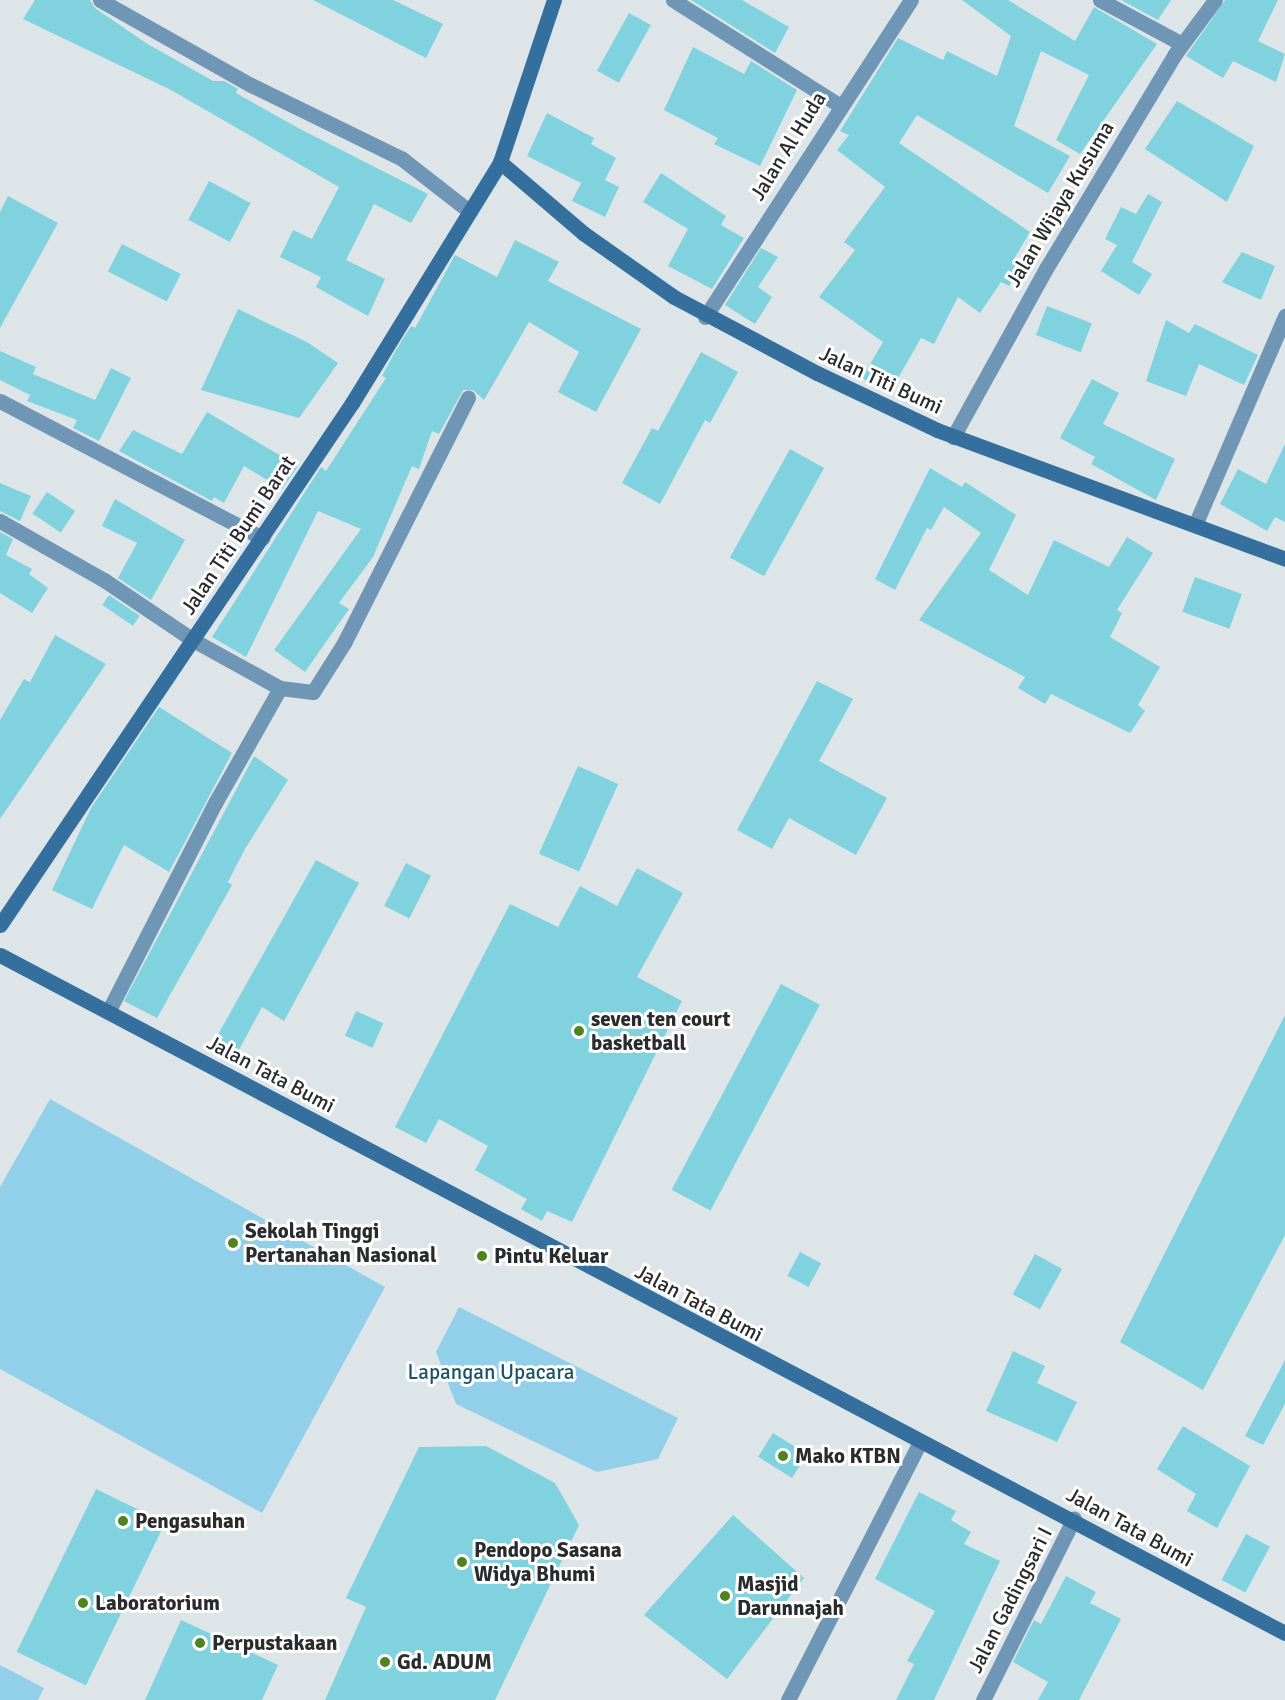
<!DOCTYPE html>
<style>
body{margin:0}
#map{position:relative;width:1285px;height:1700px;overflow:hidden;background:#dee5e8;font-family:Signika,sans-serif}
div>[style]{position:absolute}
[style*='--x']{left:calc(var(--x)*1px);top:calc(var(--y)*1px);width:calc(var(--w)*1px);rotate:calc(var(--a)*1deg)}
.green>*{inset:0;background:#92cfe9}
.building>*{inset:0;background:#80d2df;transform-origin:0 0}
.street>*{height:15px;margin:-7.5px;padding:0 7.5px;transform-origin:7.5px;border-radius:7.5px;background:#7096b6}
.secondary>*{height:15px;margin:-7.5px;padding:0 7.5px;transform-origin:7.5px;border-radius:7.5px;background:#346f9e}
.dots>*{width:16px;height:16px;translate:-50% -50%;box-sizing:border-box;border:3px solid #fff;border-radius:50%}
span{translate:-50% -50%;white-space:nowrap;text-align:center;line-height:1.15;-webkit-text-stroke:6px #fff;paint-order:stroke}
.street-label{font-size:21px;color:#292b2c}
.poi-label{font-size:21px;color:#292b2c;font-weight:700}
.left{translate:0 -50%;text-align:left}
.park-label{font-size:21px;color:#1b5469}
</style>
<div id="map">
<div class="green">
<i style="clip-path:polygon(50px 1099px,385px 1287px,262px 1513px,0 1369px,0 1187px)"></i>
<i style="clip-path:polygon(459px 1307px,678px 1418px,658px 1459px,597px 1472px,456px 1404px,436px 1352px)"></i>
<i style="clip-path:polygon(0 1665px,44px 1688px,38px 1700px,0 1700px)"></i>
</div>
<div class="building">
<i style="clip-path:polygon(35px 0,90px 0,95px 8px,146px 43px,213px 81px,224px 81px,238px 89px,236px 93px,300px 129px,428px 194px,411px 223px,374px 204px,346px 260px,385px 279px,368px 316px,316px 287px,321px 277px,280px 257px,293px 230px,312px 239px,339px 187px,171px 90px,23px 19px)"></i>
<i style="clip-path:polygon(313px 0,393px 0,443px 24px,426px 58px)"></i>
<i style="clip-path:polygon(691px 0,742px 0,789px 27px,775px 53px)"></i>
<i style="clip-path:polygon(962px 0,1008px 0,1075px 41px,1094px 7px,1157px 44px,1080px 154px,1056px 140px,1089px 75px,1041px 51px,1014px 126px,1070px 156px,1048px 193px,917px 115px,899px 143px,1030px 232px,1014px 259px,1023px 264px,1009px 286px,1001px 282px,980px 313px,958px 297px,934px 344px,921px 338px,889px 394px,862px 378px,883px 342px,819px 297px,855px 250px,844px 242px,885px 187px,837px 150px,849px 135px,840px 131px,898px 38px,943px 60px,947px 51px,997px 76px,1011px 36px)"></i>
<i style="clip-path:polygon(1121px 0,1171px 0,1158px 20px)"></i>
<i style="clip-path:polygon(1225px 0,1278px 0,1258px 41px,1285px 54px,1276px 82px,1233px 61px,1223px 78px,1186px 56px)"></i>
<i style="left:629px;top:13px;width:25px;height:66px;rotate:29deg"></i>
<i style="clip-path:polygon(693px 47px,744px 74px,751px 61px,797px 90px,760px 166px,714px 144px,718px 138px,664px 110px)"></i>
<i style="clip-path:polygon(1177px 101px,1254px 146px,1227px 202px,1145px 149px)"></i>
<i style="clip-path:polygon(547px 113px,594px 138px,591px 144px,616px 158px,605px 180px,619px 187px,605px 217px,572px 201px,581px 183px,527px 156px)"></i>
<i style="clip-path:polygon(661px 173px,726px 216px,721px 225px,744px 238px,712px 289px,668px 266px,688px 229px,643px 202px)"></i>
<i style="left:209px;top:181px;width:47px;height:44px;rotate:28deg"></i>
<i style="clip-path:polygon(1148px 194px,1162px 202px,1132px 262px,1152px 274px,1139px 295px,1101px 271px,1117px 245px,1105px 239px,1121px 207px,1136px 214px)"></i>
<i style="clip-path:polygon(8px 196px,58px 223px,0 328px,0 212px)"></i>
<i style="clip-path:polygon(515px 240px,559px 262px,548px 281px,641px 329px,596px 412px,558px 392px,579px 352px,529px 322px,484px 400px,473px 390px,463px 390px,439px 434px,432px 431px,419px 469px,412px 466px,373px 557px,339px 603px,349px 609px,305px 672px,274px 650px,361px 529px,318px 511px,246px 657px,212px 637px,321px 467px,326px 471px,386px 378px,382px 376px,396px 350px,411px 326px,415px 328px,455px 255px,497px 277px)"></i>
<i style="left:122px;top:244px;width:66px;height:31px;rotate:27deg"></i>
<i style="clip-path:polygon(761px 248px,778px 257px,758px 287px,772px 297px,755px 324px,725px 305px)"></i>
<i style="clip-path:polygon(1242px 252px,1275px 266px,1261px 300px,1222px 282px)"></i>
<i style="left:1047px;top:306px;width:48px;height:31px;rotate:21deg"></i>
<i style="clip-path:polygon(238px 309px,307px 342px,338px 363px,299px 418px,201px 390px)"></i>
<i style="clip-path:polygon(1166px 320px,1189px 333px,1195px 324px,1258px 355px,1244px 385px,1199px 364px,1186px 396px,1146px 381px)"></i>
<i style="clip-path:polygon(0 351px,36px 367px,33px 374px,95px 400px,111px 368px,131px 378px,99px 441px,73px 428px,77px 420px,27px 401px,30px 395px,0 380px)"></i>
<i style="clip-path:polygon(701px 352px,738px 372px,710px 423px,705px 420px,660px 504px,622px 483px,652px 428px,658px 431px)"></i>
<i style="clip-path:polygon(1092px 379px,1119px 393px,1103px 424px,1175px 459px,1156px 500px,1091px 464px,1095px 457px,1060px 438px)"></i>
<i style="clip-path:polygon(207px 412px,298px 466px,282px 489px,244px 466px,224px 503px,214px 497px,212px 501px,119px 451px,133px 430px,182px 454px)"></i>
<i style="clip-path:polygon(1285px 444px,1285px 522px,1275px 517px,1267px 531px,1220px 504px,1238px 469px,1266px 484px)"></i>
<i style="left:790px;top:449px;width:39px;height:124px;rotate:29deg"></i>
<i style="clip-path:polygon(930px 468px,962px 487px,965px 482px,1016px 515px,989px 570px,1028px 595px,1054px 540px,1109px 567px,1127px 537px,1153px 553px,1117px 610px,1122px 613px,1110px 637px,1160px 667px,1138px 705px,1145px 711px,1130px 733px,1051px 694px,1045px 704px,1018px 688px,1025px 677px,919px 620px,981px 533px,944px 507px,931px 530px,927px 528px,895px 590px,875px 579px)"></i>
<i style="clip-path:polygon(0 483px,31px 496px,20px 521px,0 511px)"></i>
<i style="left:47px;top:492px;width:34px;height:26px;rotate:34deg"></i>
<i style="clip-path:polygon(115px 499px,185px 540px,151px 600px,118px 578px,137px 543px,102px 526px)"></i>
<i style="clip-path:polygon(0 532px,13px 539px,6px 555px,32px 569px,29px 574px,48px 588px,32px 613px,0 593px)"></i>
<i style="left:1195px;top:577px;width:50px;height:37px;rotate:20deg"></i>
<i style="left:109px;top:595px;width:37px;height:12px;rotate:34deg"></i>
<i style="clip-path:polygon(55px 635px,106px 664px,0 819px,0 720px,24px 679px,30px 682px)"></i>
<i style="clip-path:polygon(817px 681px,853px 699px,819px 761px,887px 798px,856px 855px,789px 818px,772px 849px,737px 830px)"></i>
<i style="clip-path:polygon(159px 707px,232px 753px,169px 872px,124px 845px,92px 909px,52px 890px,91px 808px)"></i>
<i style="clip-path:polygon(254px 756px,288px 780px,245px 849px,228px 882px,232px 885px,157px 1018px,124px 1001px)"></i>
<i style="left:578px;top:766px;width:44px;height:96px;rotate:24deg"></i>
<i style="clip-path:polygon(316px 860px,359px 883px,284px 1021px,262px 1007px,234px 1059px,211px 1047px)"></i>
<i style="left:406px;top:863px;width:28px;height:48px;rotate:27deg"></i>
<i style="clip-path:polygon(637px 868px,683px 893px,637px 977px,682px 1001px,572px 1222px,547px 1211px,542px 1221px,521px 1209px,527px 1199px,475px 1170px,488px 1146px,439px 1119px,426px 1143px,395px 1127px,510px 904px,558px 927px,580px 886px,617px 906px)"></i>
<i style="left:781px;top:984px;width:44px;height:233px;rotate:28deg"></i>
<i style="left:356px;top:1011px;width:30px;height:27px;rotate:24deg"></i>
<i style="clip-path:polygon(1285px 1015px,1285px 1235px,1203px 1390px,1120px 1342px)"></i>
<i style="left:800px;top:1252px;width:24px;height:27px;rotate:28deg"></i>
<i style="left:1035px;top:1254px;width:31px;height:46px;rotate:29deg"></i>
<i style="clip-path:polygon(1013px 1351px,1045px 1366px,1037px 1383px,1077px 1402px,1057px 1442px,986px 1411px)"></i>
<i style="clip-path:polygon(1285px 1360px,1285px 1404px,1263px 1445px,1245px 1436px)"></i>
<i style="clip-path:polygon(1183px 1426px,1250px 1466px,1217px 1528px,1187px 1511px,1196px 1494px,1157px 1469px)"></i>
<i style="left:773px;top:1433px;width:40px;height:28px;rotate:32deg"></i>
<i style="clip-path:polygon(486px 1446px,555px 1483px,579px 1525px,495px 1700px,325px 1700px,366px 1607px,346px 1598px,419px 1447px)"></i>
<i style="left:96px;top:1489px;width:77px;height:181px;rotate:26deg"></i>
<i style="clip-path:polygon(919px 1492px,956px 1511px,951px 1520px,971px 1532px,964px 1544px,1000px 1561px,934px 1700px,896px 1700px,914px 1664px,907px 1661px,935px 1611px,875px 1579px)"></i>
<i style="clip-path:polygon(733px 1515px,804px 1578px,727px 1679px,644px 1615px)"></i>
<i style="left:1246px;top:1534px;width:27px;height:52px;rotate:28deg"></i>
<i style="clip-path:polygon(1066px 1576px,1096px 1592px,1090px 1603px,1121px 1619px,1079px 1700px,1038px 1700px,1048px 1682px,1013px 1662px,1034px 1620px,1041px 1624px)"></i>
<i style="clip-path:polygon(181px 1620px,278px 1665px,262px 1700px,145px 1700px)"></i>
</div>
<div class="street">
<i style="--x:100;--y:0;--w:173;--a:29.4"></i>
<i style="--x:251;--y:85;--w:167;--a:26"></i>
<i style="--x:401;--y:158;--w:86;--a:37.9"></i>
<i style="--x:673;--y:0;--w:196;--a:32.3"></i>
<i style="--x:1100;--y:0;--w:93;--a:28.2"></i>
<i style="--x:705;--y:317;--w:378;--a:-57"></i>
<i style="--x:0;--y:401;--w:296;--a:27.6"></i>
<i style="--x:953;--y:437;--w:194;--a:-61.1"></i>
<i style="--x:1047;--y:267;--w:249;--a:-59"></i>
<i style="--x:1175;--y:54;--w:67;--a:-53.5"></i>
<i style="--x:0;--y:521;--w:120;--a:29.6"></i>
<i style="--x:104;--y:580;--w:107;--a:34"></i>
<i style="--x:193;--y:640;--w:99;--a:28.9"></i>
<i style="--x:280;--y:688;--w:33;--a:7"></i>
<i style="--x:313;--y:692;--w:58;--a:-57.7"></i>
<i style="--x:344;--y:643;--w:275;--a:-63.2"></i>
<i style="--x:1195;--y:525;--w:228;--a:-66.7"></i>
<i style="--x:109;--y:1010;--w:233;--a:-62.9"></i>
<i style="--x:215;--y:803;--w:132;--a:-60.5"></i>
<i style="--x:788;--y:1700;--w:288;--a:-62.9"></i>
<i style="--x:983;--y:1700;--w:203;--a:-63.4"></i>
</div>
<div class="secondary">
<i style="--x:500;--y:162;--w:109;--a:40.5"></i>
<i style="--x:583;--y:233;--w:111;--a:35.1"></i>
<i style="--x:674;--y:297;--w:162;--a:28"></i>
<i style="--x:817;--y:373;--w:133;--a:25.4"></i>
<i style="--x:937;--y:430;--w:371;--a:20.3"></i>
<i style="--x:0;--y:925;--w:630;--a:-56.01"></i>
<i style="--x:352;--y:403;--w:283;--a:-58.4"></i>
<i style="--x:500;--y:162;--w:171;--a:-71.6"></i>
<i style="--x:0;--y:955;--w:1453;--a:27.82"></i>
</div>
<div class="dots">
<i style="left:579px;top:1031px;background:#4d841e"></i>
<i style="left:233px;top:1243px;background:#4d841e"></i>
<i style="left:482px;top:1256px;background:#4d841e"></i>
<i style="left:783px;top:1456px;background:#4d841e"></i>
<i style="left:123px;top:1521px;background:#4d841e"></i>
<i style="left:462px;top:1562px;background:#4d841e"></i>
<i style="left:725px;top:1596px;background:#4d841e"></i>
<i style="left:83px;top:1603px;background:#4d841e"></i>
<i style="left:200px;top:1643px;background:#4d841e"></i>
<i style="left:385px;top:1662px;background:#4d841e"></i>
</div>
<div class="street-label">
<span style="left:788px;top:146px;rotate:-58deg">Jalan Al Huda</span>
<span style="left:1060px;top:204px;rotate:-59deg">Jalan Wijaya Kusuma</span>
<span style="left:881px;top:380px;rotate:25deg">Jalan Titi Bumi</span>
<span style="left:238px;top:535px;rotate:-56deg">Jalan Titi Bumi Barat</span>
<span style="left:271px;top:1074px;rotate:28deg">Jalan Tata Bumi</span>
<span style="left:699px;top:1303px;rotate:28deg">Jalan Tata Bumi</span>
<span style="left:1130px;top:1527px;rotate:29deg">Jalan Tata Bumi</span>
<span style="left:1010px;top:1600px;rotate:-63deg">Jalan Gadingsari I</span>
</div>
<div class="poi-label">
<span class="left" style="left:591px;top:1031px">seven ten court<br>basketball</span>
<span class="left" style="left:245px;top:1243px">Sekolah Tinggi<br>Pertanahan Nasional</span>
<span class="left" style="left:494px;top:1256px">Pintu Keluar</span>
<span class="left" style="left:795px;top:1456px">Mako KTBN</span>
<span class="left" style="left:135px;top:1521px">Pengasuhan</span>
<span class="left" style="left:474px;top:1562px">Pendopo Sasana<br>Widya Bhumi</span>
<span class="left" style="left:737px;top:1596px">Masjid<br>Darunnajah</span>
<span class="left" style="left:95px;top:1603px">Laboratorium</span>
<span class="left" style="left:212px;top:1643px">Perpustakaan</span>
<span class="left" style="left:397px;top:1662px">Gd. ADUM</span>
</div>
<div class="park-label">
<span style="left:491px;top:1372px">Lapangan Upacara</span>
</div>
</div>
